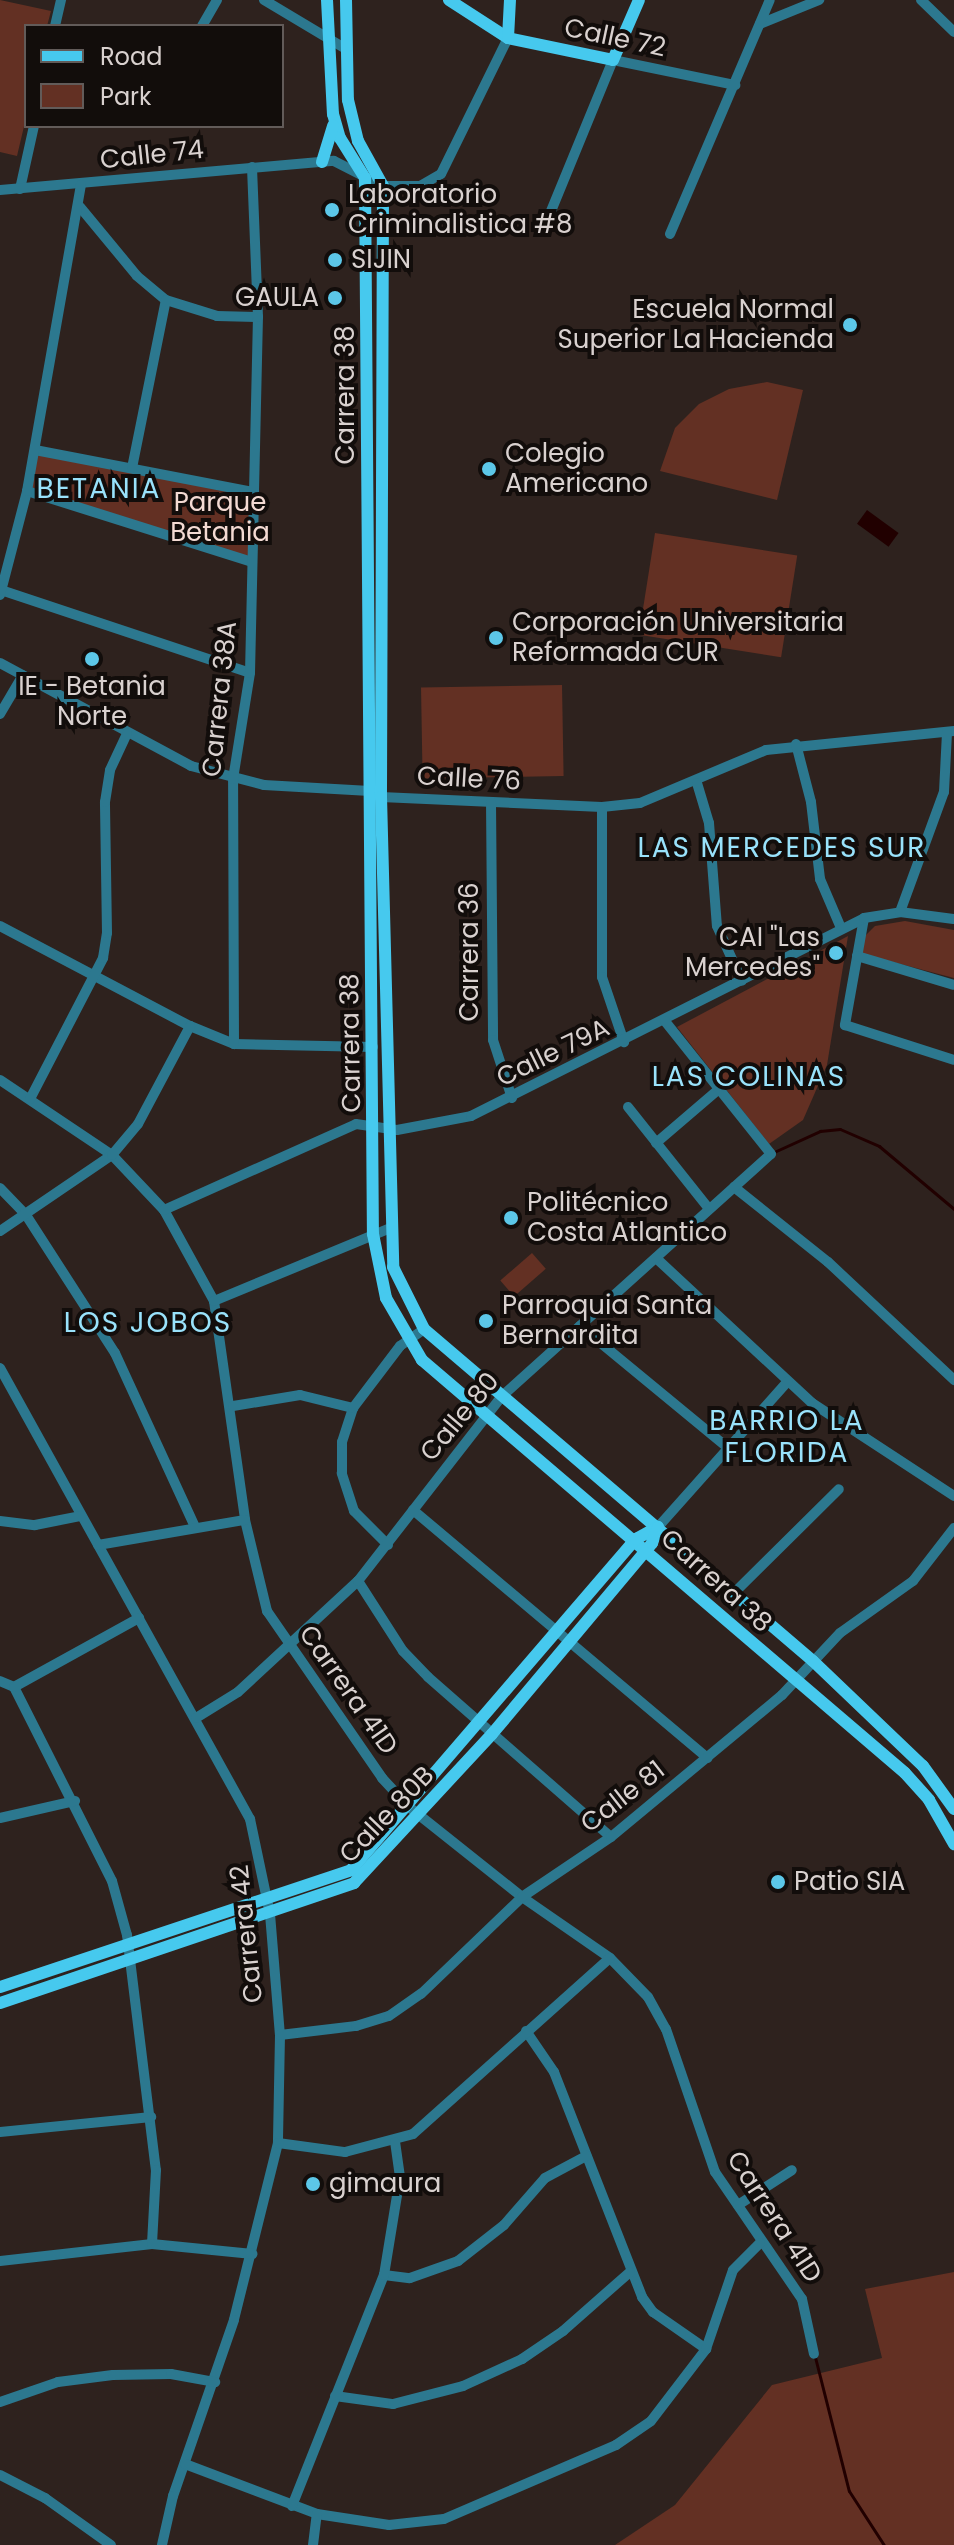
<!DOCTYPE html>
<meta charset="utf-8">
<style>
body{margin:0}
#map{position:relative;width:954px;height:2545px;overflow:hidden;background:#2e221e;font-family:Poppins,sans-serif}
div>[style]{position:absolute}
[style*='--x']{left:calc(var(--x)*1px);top:calc(var(--y)*1px);width:calc(var(--w)*1px);rotate:calc(var(--a)*1deg)}
.green>*{inset:0;background:#633023;transform-origin:0 0}
.water>*{inset:0;background:#210000;transform-origin:0 0}
.stream>*{height:3px;margin:-1.5px;padding:0 1.5px;transform-origin:1.5px;border-radius:1.5px;background:#210000}
.minor>*{height:10px;margin:-5px;padding:0 5px;transform-origin:5px;border-radius:5px;background:#2c788f}
.major>*{height:12px;margin:-6px;padding:0 6px;transform-origin:6px;border-radius:6px;background:#46c9ee}
.dots>*{width:22px;height:22px;translate:-50% -50%;box-sizing:border-box;border:4px solid #120d0b;border-radius:50%}
span{translate:-50% -50%;white-space:nowrap;text-align:center;line-height:1.15;-webkit-text-stroke:8px #120d0b;paint-order:stroke}
.street-label{font-size:26px;color:#d9d1cf}
.poi-label{font-size:26px;color:#d9d1cf}
.left{translate:0 -50%;text-align:left}
.right{translate:-100% -50%;text-align:right}
.park-label{font-size:26px;color:#f3dad3}
.neighbourhood-label{font-size:28px;color:#99e2fb;letter-spacing:2px}
.legend{position:absolute;left:24px;top:24px;width:260px;height:104px;box-sizing:border-box;background:#120d0b;border:2px solid #625b59;margin:0;padding:10px 14px;list-style:none;font-size:24px;color:#d9d1cf}
.legend li{display:flex;align-items:center;gap:16px;height:40px}
.legend b{width:40px;border:2px solid #625b59}
</style>
<div id="map">
<div class="green">
<i style="clip-path:polygon(0 0,51px 11px,47px 26px,26px 26px,26px 118px,17px 156px,0 152px)"></i>
<i style="clip-path:polygon(767px 382px,803px 390px,777px 500px,660px 471px,675px 428px,699px 404px,729px 389px)"></i>
<i style="clip-path:polygon(35px 450px,254px 492px,252px 562px,27px 491px)"></i>
<i style="left:655px;top:533px;width:144px;height:103px;rotate:9deg"></i>
<i style="left:562px;top:685px;width:91px;height:141px;rotate:89deg"></i>
<i style="clip-path:polygon(905px 921px,954px 930px,954px 978px,862px 954px,865px 936px,875px 926px)"></i>
<i style="clip-path:polygon(848px 936px,827px 1065px,803px 1120px,769px 1144px,677px 1027px)"></i>
<i style="left:532px;top:1253px;width:21px;height:42px;rotate:49deg"></i>
<i style="clip-path:polygon(954px 2272px,954px 2545px,615px 2545px,675px 2505px,772px 2385px,882px 2358px,865px 2289px)"></i>
</div>
<div class="water">
<i style="left:867px;top:510px;width:39px;height:17px;rotate:36deg"></i>
</div>
<div class="stream">
<i style="--x:774;--y:1152;--w:51;--a:-24.5"></i>
<i style="--x:820;--y:1131;--w:20;--a:-6"></i>
<i style="--x:840;--y:1129;--w:43;--a:23.6"></i>
<i style="--x:879;--y:1146;--w:98;--a:40"></i>
<i style="--x:815;--y:2357;--w:138;--a:75.8"></i>
<i style="--x:849;--y:2491;--w:64;--a:57.1"></i>
</div>
<div class="minor">
<i style="--x:264;--y:0;--w:96;--a:30.9"></i>
<i style="--x:921;--y:0;--w:46;--a:44.1"></i>
<i style="--x:760;--y:24;--w:64;--a:-22.1"></i>
<i style="--x:55;--y:26;--w:27;--a:-77"></i>
<i style="--x:202;--y:26;--w:30;--a:-60"></i>
<i style="--x:20;--y:189;--w:65;--a:-77.5"></i>
<i style="--x:0;--y:190;--w:335;--a:-5"></i>
<i style="--x:334;--y:161;--w:55;--a:27"></i>
<i style="--x:383;--y:186;--w:37;--a:0"></i>
<i style="--x:420;--y:186;--w:24;--a:-30"></i>
<i style="--x:441;--y:174;--w:152;--a:-63.8"></i>
<i style="--x:80;--y:207;--w:89;--a:50.4"></i>
<i style="--x:137;--y:276;--w:38;--a:40"></i>
<i style="--x:166;--y:300;--w:53;--a:17.4"></i>
<i style="--x:217;--y:316;--w:41;--a:1.4"></i>
<i style="--x:549;--y:216;--w:169;--a:-67.7"></i>
<i style="--x:613;--y:60;--w:125;--a:11.6"></i>
<i style="--x:670;--y:234;--w:254;--a:-66.9"></i>
<i style="--x:35;--y:450;--w:223;--a:10.9"></i>
<i style="--x:132;--y:468;--w:171;--a:-78.6"></i>
<i style="--x:27;--y:491;--w:236;--a:17.5"></i>
<i style="--x:1;--y:590;--w:262;--a:18.4"></i>
<i style="--x:0;--y:595;--w:107;--a:-75.4"></i>
<i style="--x:27;--y:491;--w:311;--a:-80"></i>
<i style="--x:0;--y:663;--w:217;--a:28.3"></i>
<i style="--x:191;--y:766;--w:75;--a:14.6"></i>
<i style="--x:264;--y:785;--w:106;--a:3.2"></i>
<i style="--x:370;--y:791;--w:13;--a:29"></i>
<i style="--x:381;--y:797;--w:221;--a:2.6"></i>
<i style="--x:602;--y:807;--w:38;--a:-6"></i>
<i style="--x:640;--y:803;--w:137;--a:-22.8"></i>
<i style="--x:766;--y:750;--w:189;--a:-5.8"></i>
<i style="--x:0;--y:714;--w:45;--a:-59.5"></i>
<i style="--x:796;--y:744;--w:60;--a:75.5"></i>
<i style="--x:811;--y:802;--w:78;--a:83.3"></i>
<i style="--x:820;--y:879;--w:53;--a:66.8"></i>
<i style="--x:697;--y:783;--w:42;--a:73.3"></i>
<i style="--x:709;--y:823;--w:103;--a:85.6"></i>
<i style="--x:717;--y:926;--w:60;--a:65.6"></i>
<i style="--x:491;--y:802;--w:238;--a:89.5"></i>
<i style="--x:493;--y:1040;--w:61;--a:71.9"></i>
<i style="--x:602;--y:807;--w:170;--a:90"></i>
<i style="--x:602;--y:977;--w:69;--a:71.3"></i>
<i style="--x:900;--y:912;--w:128;--a:-69.9"></i>
<i style="--x:944;--y:792;--w:60;--a:-87.1"></i>
<i style="--x:864;--y:918;--w:109;--a:100.1"></i>
<i style="--x:845;--y:1025;--w:114;--a:17.8"></i>
<i style="--x:0;--y:926;--w:215;--a:27.8"></i>
<i style="--x:190;--y:1026;--w:48;--a:22.2"></i>
<i style="--x:234;--y:1044;--w:139;--a:1.2"></i>
<i style="--x:857;--y:956;--w:101;--a:16.6"></i>
<i style="--x:234;--y:1044;--w:265;--a:-90.2"></i>
<i style="--x:233;--y:779;--w:107;--a:-80.9"></i>
<i style="--x:250;--y:673;--w:181;--a:-88.7"></i>
<i style="--x:254;--y:492;--w:175;--a:-88.7"></i>
<i style="--x:258;--y:317;--w:150;--a:-92.3"></i>
<i style="--x:0;--y:1080;--w:135;--a:33.8"></i>
<i style="--x:112;--y:1155;--w:76;--a:46.6"></i>
<i style="--x:164;--y:1210;--w:104;--a:61.2"></i>
<i style="--x:214;--y:1301;--w:221;--a:81.9"></i>
<i style="--x:245;--y:1520;--w:94;--a:76.4"></i>
<i style="--x:267;--y:1611;--w:203;--a:55.4"></i>
<i style="--x:382;--y:1778;--w:40;--a:47"></i>
<i style="--x:409;--y:1807;--w:144;--a:38.5"></i>
<i style="--x:522;--y:1897;--w:107;--a:34.7"></i>
<i style="--x:610;--y:1958;--w:54;--a:45.7"></i>
<i style="--x:648;--y:1997;--w:37;--a:61"></i>
<i style="--x:666;--y:2029;--w:151;--a:71.1"></i>
<i style="--x:715;--y:2172;--w:154;--a:55.6"></i>
<i style="--x:802;--y:2299;--w:56;--a:77.7"></i>
<i style="--x:30;--y:1099;--w:159;--a:-62.6"></i>
<i style="--x:103;--y:958;--w:25;--a:-81"></i>
<i style="--x:107;--y:933;--w:131;--a:-90.9"></i>
<i style="--x:105;--y:802;--w:32;--a:-81"></i>
<i style="--x:110;--y:770;--w:40;--a:-65"></i>
<i style="--x:628;--y:1107;--w:130;--a:51.5"></i>
<i style="--x:656;--y:1143;--w:83;--a:-40.6"></i>
<i style="--x:734;--y:1187;--w:120;--a:38.6"></i>
<i style="--x:828;--y:1262;--w:173;--a:43.1"></i>
<i style="--x:0;--y:1188;--w:37;--a:46"></i>
<i style="--x:26;--y:1215;--w:164;--a:57.2"></i>
<i style="--x:115;--y:1353;--w:192;--a:65.3"></i>
<i style="--x:164;--y:1210;--w:210;--a:-24.1"></i>
<i style="--x:356;--y:1124;--w:41;--a:8.3"></i>
<i style="--x:397;--y:1130;--w:75;--a:-10.7"></i>
<i style="--x:471;--y:1116;--w:440;--a:-26.7"></i>
<i style="--x:864;--y:918;--w:36;--a:-9"></i>
<i style="--x:900;--y:912;--w:54;--a:7.4"></i>
<i style="--x:0;--y:1231;--w:135;--a:-34.2"></i>
<i style="--x:112;--y:1155;--w:40;--a:-50"></i>
<i style="--x:138;--y:1124;--w:111;--a:-62"></i>
<i style="--x:656;--y:1258;--w:213;--a:42.9"></i>
<i style="--x:812;--y:1403;--w:170;--a:33.2"></i>
<i style="--x:214;--y:1301;--w:188;--a:-22.5"></i>
<i style="--x:580;--y:1326;--w:193;--a:39.5"></i>
<i style="--x:0;--y:1368;--w:516;--a:61"></i>
<i style="--x:250;--y:1819;--w:97;--a:78.1"></i>
<i style="--x:270;--y:1914;--w:121;--a:85.3"></i>
<i style="--x:280;--y:2035;--w:108;--a:91.1"></i>
<i style="--x:278;--y:2143;--w:182;--a:104"></i>
<i style="--x:234;--y:2320;--w:186;--a:109.1"></i>
<i style="--x:173;--y:2496;--w:50;--a:102.7"></i>
<i style="--x:233;--y:1406;--w:68;--a:-9.3"></i>
<i style="--x:300;--y:1395;--w:55;--a:13.8"></i>
<i style="--x:413;--y:1510;--w:385;--a:40.1"></i>
<i style="--x:0;--y:1521;--w:35;--a:7"></i>
<i style="--x:35;--y:1525;--w:47;--a:-11.1"></i>
<i style="--x:658;--y:1527;--w:195;--a:-48.3"></i>
<i style="--x:98;--y:1545;--w:149;--a:-9.7"></i>
<i style="--x:388;--y:1545;--w:48;--a:-135"></i>
<i style="--x:354;--y:1511;--w:40;--a:-108"></i>
<i style="--x:342;--y:1473;--w:31;--a:-90"></i>
<i style="--x:342;--y:1442;--w:36;--a:-72"></i>
<i style="--x:353;--y:1408;--w:78;--a:-52.8"></i>
<i style="--x:400;--y:1346;--w:29;--a:-35"></i>
<i style="--x:358;--y:1581;--w:83;--a:57.3"></i>
<i style="--x:403;--y:1651;--w:36;--a:46"></i>
<i style="--x:428;--y:1677;--w:243;--a:41.2"></i>
<i style="--x:735;--y:1592;--w:146;--a:-44.7"></i>
<i style="--x:0;--y:1681;--w:15;--a:23"></i>
<i style="--x:14;--y:1687;--w:217;--a:63.2"></i>
<i style="--x:112;--y:1881;--w:56;--a:74.5"></i>
<i style="--x:127;--y:1935;--w:237;--a:83"></i>
<i style="--x:156;--y:2170;--w:74;--a:93.1"></i>
<i style="--x:14;--y:1687;--w:143;--a:-28.9"></i>
<i style="--x:196;--y:1718;--w:49;--a:-31.8"></i>
<i style="--x:238;--y:1692;--w:163;--a:-42.8"></i>
<i style="--x:358;--y:1581;--w:233;--a:-52.1"></i>
<i style="--x:501;--y:1397;--w:363;--a:-42"></i>
<i style="--x:771;--y:1154;--w:170;--a:-128.6"></i>
<i style="--x:0;--y:1818;--w:77;--a:-12.8"></i>
<i style="--x:526;--y:2031;--w:50;--a:55.7"></i>
<i style="--x:554;--y:2072;--w:242;--a:68.6"></i>
<i style="--x:642;--y:2297;--w:19;--a:54"></i>
<i style="--x:653;--y:2312;--w:65;--a:34.9"></i>
<i style="--x:280;--y:2035;--w:77;--a:-6.8"></i>
<i style="--x:356;--y:2026;--w:34;--a:-17"></i>
<i style="--x:389;--y:2016;--w:39;--a:-35"></i>
<i style="--x:421;--y:1994;--w:140;--a:-43.8"></i>
<i style="--x:522;--y:1897;--w:107;--a:-34"></i>
<i style="--x:611;--y:1837;--w:222;--a:-39.7"></i>
<i style="--x:782;--y:1695;--w:85;--a:-46.9"></i>
<i style="--x:840;--y:1633;--w:90;--a:-35.5"></i>
<i style="--x:913;--y:1581;--w:67;--a:-52.3"></i>
<i style="--x:0;--y:2132;--w:152;--a:-5.7"></i>
<i style="--x:278;--y:2143;--w:68;--a:7.7"></i>
<i style="--x:345;--y:2152;--w:70;--a:-14.8"></i>
<i style="--x:413;--y:2134;--w:264;--a:-41.8"></i>
<i style="--x:738;--y:2205;--w:64;--a:-32.9"></i>
<i style="--x:0;--y:2261;--w:153;--a:-6.4"></i>
<i style="--x:152;--y:2244;--w:101;--a:5.7"></i>
<i style="--x:384;--y:2275;--w:26;--a:7"></i>
<i style="--x:410;--y:2278;--w:51;--a:-19.5"></i>
<i style="--x:458;--y:2261;--w:58;--a:-38"></i>
<i style="--x:504;--y:2225;--w:62;--a:-48.9"></i>
<i style="--x:545;--y:2178;--w:47;--a:-28.2"></i>
<i style="--x:335;--y:2396;--w:59;--a:7.9"></i>
<i style="--x:393;--y:2404;--w:72;--a:-14.4"></i>
<i style="--x:463;--y:2386;--w:65;--a:-24.6"></i>
<i style="--x:522;--y:2359;--w:50;--a:-34.3"></i>
<i style="--x:563;--y:2331;--w:89;--a:-41.4"></i>
<i style="--x:0;--y:2402;--w:61;--a:-19"></i>
<i style="--x:58;--y:2382;--w:55;--a:-7.3"></i>
<i style="--x:113;--y:2375;--w:58;--a:-1"></i>
<i style="--x:171;--y:2374;--w:45;--a:10.3"></i>
<i style="--x:185;--y:2464;--w:141;--a:20.7"></i>
<i style="--x:317;--y:2514;--w:73;--a:8.7"></i>
<i style="--x:389;--y:2525;--w:55;--a:-6.2"></i>
<i style="--x:444;--y:2519;--w:187;--a:-23.3"></i>
<i style="--x:616;--y:2445;--w:42;--a:-34.4"></i>
<i style="--x:651;--y:2421;--w:91;--a:-52.6"></i>
<i style="--x:706;--y:2349;--w:83;--a:-71.1"></i>
<i style="--x:733;--y:2270;--w:38;--a:-45"></i>
<i style="--x:0;--y:2475;--w:51;--a:27.1"></i>
<i style="--x:45;--y:2498;--w:81;--a:35.5"></i>
<i style="--x:292;--y:2506;--w:249;--a:-68.3"></i>
<i style="--x:384;--y:2275;--w:99;--a:-80.7"></i>
<i style="--x:400;--y:2177;--w:35;--a:-98"></i>
<i style="--x:313;--y:2545;--w:31;--a:-83"></i>
</div>
<div class="major">
<i style="--x:327;--y:0;--w:114;--a:87"></i>
<i style="--x:333;--y:114;--w:25;--a:74"></i>
<i style="--x:340;--y:138;--w:47;--a:58"></i>
<i style="--x:365;--y:178;--w:1056;--a:89.57"></i>
<i style="--x:373;--y:1234;--w:65;--a:78.5"></i>
<i style="--x:386;--y:1298;--w:72;--a:59.9"></i>
<i style="--x:422;--y:1360;--w:635;--a:40.53"></i>
<i style="--x:905;--y:1773;--w:36;--a:48"></i>
<i style="--x:929;--y:1800;--w:51;--a:60.4"></i>
<i style="--x:346;--y:0;--w:100;--a:88.9"></i>
<i style="--x:348;--y:100;--w:42;--a:76.3"></i>
<i style="--x:358;--y:141;--w:51;--a:60.9"></i>
<i style="--x:383;--y:186;--w:611;--a:90.19"></i>
<i style="--x:381;--y:797;--w:470;--a:88.5"></i>
<i style="--x:393;--y:1267;--w:69;--a:63.4"></i>
<i style="--x:424;--y:1329;--w:511;--a:40.48"></i>
<i style="--x:813;--y:1661;--w:152;--a:43.7"></i>
<i style="--x:923;--y:1766;--w:53;--a:54.2"></i>
<i style="--x:449;--y:0;--w:70;--a:32.8"></i>
<i style="--x:508;--y:38;--w:107;--a:11.8"></i>
<i style="--x:613;--y:60;--w:65;--a:-66.6"></i>
<i style="--x:508;--y:38;--w:38;--a:-87"></i>
<i style="--x:322;--y:162;--w:38;--a:-73"></i>
<i style="--x:0;--y:1987;--w:370;--a:-18.4"></i>
<i style="--x:351;--y:1870;--w:437;--a:-49.3"></i>
<i style="--x:636;--y:1539;--w:25;--a:-29"></i>
<i style="--x:0;--y:2003;--w:374;--a:-18.7"></i>
<i style="--x:354;--y:1883;--w:203;--a:-47.2"></i>
<i style="--x:492;--y:1734;--w:249;--a:-50"></i>
<i style="--x:652;--y:1543;--w:17;--a:-69"></i>
</div>
<div class="dots">
<i style="left:332px;top:210px;background:#5cc7e8"></i>
<i style="left:335px;top:260px;background:#5cc7e8"></i>
<i style="left:335px;top:298px;background:#5cc7e8"></i>
<i style="left:850px;top:325px;background:#5cc7e8"></i>
<i style="left:489px;top:469px;background:#5cc7e8"></i>
<i style="left:496px;top:638px;background:#5cc7e8"></i>
<i style="left:92px;top:659px;background:#5cc7e8"></i>
<i style="left:836px;top:953px;background:#5cc7e8"></i>
<i style="left:511px;top:1218px;background:#5cc7e8"></i>
<i style="left:486px;top:1321px;background:#5cc7e8"></i>
<i style="left:778px;top:1882px;background:#5cc7e8"></i>
<i style="left:313px;top:2184px;background:#5cc7e8"></i>
</div>
<div class="street-label">
<span style="left:615px;top:38px;rotate:12deg">Calle 72</span>
<span style="left:152px;top:155px;rotate:-6deg">Calle 74</span>
<span style="left:346px;top:395px;rotate:-90deg">Carrera 38</span>
<span style="left:220px;top:699px;rotate:-84deg">Carrera 38A</span>
<span style="left:469px;top:779px;rotate:3deg">Calle 76</span>
<span style="left:470px;top:952px;rotate:-90deg">Carrera 36</span>
<span style="left:351px;top:1043px;rotate:-91deg">Carrera 38</span>
<span style="left:553px;top:1053px;rotate:-26deg">Calle 79A</span>
<span style="left:460px;top:1417px;rotate:-50deg">Calle 80</span>
<span style="left:716px;top:1581px;rotate:42deg">Carrera 38</span>
<span style="left:348px;top:1690px;rotate:55deg">Carrera 41D</span>
<span style="left:623px;top:1797px;rotate:-38deg">Calle 81</span>
<span style="left:387px;top:1815px;rotate:-46deg">Calle 80B</span>
<span style="left:247px;top:1934px;rotate:-96deg">Carrera 42</span>
<span style="left:774px;top:2217px;rotate:57deg">Carrera 41D</span>
</div>
<div class="poi-label">
<span class="left" style="left:348px;top:210px">Laboratorio<br>Criminalistica #8</span>
<span class="left" style="left:351px;top:260px">SIJIN</span>
<span class="right" style="left:319px;top:298px">GAULA</span>
<span class="right" style="left:834px;top:325px">Escuela Normal<br>Superior La Hacienda</span>
<span class="left" style="left:505px;top:469px">Colegio<br>Americano</span>
<span class="left" style="left:512px;top:638px">Corporación Universitaria<br>Reformada CUR</span>
<span style="left:92px;top:702px">IE - Betania<br>Norte</span>
<span class="right" style="left:820px;top:953px">CAI "Las<br>Mercedes"</span>
<span class="left" style="left:527px;top:1218px">Politécnico<br>Costa Atlantico</span>
<span class="left" style="left:502px;top:1321px">Parroquia Santa<br>Bernardita</span>
<span class="left" style="left:794px;top:1882px">Patio SIA</span>
<span class="left" style="left:329px;top:2184px">gimaura</span>
</div>
<div class="park-label">
<span style="left:220px;top:518px">Parque<br>Betania</span>
</div>
<div class="neighbourhood-label">
<span style="left:99px;top:489px">BETANIA</span>
<span style="left:782px;top:848px">LAS MERCEDES SUR</span>
<span style="left:749px;top:1077px">LAS COLINAS</span>
<span style="left:148px;top:1323px">LOS JOBOS</span>
<span style="left:787px;top:1437px">BARRIO LA<br>FLORIDA</span>
</div>
<ul class="legend">
<li><b style="height:10px;background:#46c9ee"></b>Road</li>
<li><b style="height:22px;background:#633023"></b>Park</li>
</ul>
</div>
